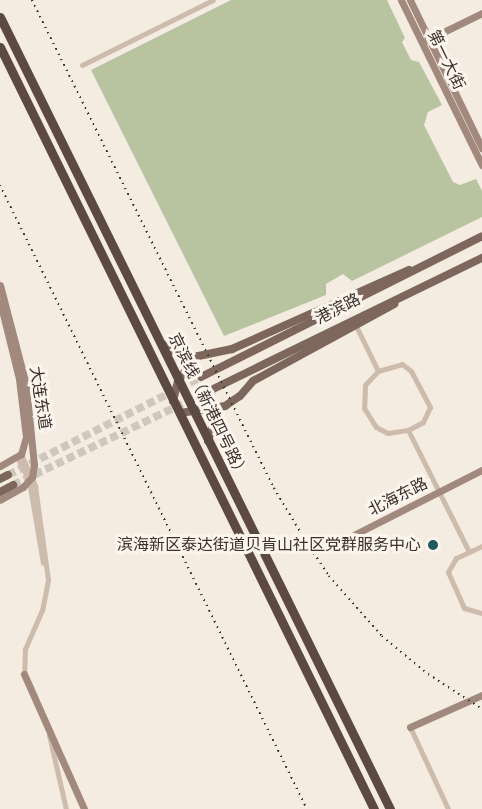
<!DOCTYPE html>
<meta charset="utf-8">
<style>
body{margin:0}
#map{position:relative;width:482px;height:809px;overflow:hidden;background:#f4ebe1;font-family:Jost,"Noto Sans SC",sans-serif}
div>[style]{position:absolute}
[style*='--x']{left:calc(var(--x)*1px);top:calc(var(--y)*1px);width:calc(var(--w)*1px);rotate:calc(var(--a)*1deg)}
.green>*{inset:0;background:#b8c4a0}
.primary-tunnel>*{height:8px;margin-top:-4px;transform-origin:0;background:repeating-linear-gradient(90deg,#cfc6bd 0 8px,transparent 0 12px)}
.street>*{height:5px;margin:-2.5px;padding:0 2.5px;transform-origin:2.5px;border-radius:2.5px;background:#cdbbac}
.secondary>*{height:7px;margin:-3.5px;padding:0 3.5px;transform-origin:3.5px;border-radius:3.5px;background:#a18a7d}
.primary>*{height:8px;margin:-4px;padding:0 4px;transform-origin:4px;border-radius:4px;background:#7d675c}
.highway>*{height:9px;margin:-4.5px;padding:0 4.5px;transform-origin:4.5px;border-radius:4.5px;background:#5c4a42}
.rail>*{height:1.5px;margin-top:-0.75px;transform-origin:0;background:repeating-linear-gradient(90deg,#3b302b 0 1.5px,transparent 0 6px)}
.dots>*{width:16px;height:16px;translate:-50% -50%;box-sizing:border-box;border:3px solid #fbf5ee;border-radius:50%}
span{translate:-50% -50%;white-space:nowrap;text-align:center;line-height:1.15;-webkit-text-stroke:6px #fbf5ee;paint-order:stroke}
.street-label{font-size:16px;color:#3b302b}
.poi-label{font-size:16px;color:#3b302b}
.right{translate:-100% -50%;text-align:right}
</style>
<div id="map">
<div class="green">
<i style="clip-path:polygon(231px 0,387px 0,405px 38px,402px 42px,411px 60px,419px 62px,442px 105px,428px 112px,424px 125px,453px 182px,460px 185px,476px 179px,482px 191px,482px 217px,352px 281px,343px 274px,326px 284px,326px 295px,224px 336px,91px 70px)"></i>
</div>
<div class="primary-tunnel">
<i style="--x:8;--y:475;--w:216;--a:-26.9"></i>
<i style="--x:13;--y:485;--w:217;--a:-25.6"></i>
</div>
<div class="street">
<i style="--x:82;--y:65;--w:146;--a:-26.4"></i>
<i style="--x:356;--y:326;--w:50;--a:63.9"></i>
<i style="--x:378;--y:371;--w:25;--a:-16"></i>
<i style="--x:402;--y:364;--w:11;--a:38"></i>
<i style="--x:411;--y:371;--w:41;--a:62.2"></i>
<i style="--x:430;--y:407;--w:17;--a:115"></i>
<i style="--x:423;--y:422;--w:17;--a:152"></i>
<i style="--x:408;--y:430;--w:136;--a:63.4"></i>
<i style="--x:378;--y:371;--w:19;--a:133"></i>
<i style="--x:365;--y:385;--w:23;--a:92"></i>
<i style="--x:364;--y:408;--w:22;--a:58"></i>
<i style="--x:376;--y:427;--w:13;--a:27"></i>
<i style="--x:388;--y:433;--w:20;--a:-9"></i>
<i style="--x:21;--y:454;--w:35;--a:66"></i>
<i style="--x:35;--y:486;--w:95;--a:82.1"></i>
<i style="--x:48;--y:580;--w:31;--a:101"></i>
<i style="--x:42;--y:610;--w:43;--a:113.6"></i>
<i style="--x:25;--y:649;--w:25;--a:92"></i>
<i style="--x:17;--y:457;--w:27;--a:63"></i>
<i style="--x:29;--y:481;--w:83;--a:80.3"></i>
<i style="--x:482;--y:546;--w:29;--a:155"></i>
<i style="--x:456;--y:558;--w:16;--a:120"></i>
<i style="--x:448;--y:572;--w:39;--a:66"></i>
<i style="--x:464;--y:608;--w:19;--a:16"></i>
<i style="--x:410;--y:727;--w:90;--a:65.1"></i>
<i style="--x:49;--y:735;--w:76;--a:77.1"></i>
</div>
<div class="secondary">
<i style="--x:401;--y:0;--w:184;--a:63.9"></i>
<i style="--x:410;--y:0;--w:165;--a:64.1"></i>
<i style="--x:427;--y:40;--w:61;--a:-26.1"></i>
<i style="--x:0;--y:285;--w:103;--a:75.4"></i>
<i style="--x:26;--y:385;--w:80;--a:84.3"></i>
<i style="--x:34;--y:465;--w:12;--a:99"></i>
<i style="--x:32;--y:477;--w:13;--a:132"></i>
<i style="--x:23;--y:487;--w:26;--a:151"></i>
<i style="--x:0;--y:302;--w:79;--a:76.1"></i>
<i style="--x:19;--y:379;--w:58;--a:83.1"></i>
<i style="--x:26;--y:437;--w:18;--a:106"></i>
<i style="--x:21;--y:454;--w:24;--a:150"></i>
<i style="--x:326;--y:549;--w:175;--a:-26.9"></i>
<i style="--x:24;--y:674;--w:148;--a:66"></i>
<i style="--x:410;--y:727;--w:79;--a:-24"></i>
</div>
<div class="primary">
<i style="--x:161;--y:343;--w:28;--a:35"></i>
<i style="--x:184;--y:359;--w:49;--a:-11.8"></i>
<i style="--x:232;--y:349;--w:194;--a:-24.1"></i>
<i style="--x:201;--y:377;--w:314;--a:-26.6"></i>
<i style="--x:209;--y:391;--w:304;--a:-26"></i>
<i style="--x:173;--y:401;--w:21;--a:-76"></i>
<i style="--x:178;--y:381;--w:29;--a:-54"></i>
<i style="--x:180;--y:413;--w:46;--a:-8.8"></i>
<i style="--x:225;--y:406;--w:18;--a:-34"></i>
<i style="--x:240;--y:396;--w:20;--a:-49"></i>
<i style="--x:253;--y:381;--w:161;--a:-28.6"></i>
<i style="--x:208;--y:441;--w:35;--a:-72"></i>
<i style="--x:0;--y:479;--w:9;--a:-27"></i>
<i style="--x:0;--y:492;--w:15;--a:-28"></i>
</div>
<div class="highway">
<i style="--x:0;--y:17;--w:883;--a:63.78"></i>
<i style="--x:0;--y:47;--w:849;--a:63.86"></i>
</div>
<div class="rail">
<i style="--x:32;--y:0;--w:545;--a:63.62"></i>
<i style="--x:274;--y:488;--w:64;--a:59"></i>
<i style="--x:307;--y:543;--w:40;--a:56"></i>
<i style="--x:329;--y:576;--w:80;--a:48.5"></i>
<i style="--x:382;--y:636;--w:60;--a:39.6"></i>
<i style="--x:428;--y:674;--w:64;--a:32.9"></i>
<i style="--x:0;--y:185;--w:695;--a:63.8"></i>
</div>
<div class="dots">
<i style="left:433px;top:545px;background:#1f5a5e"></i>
</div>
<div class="street-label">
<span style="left:446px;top:60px;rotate:64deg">第一大街</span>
<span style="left:338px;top:309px;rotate:-27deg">港滨路</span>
<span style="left:40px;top:398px;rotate:81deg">大连东道</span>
<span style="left:208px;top:406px;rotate:64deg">京滨线（新港四号路）</span>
<span style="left:398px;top:497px;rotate:-27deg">北海东路</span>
</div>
<div class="poi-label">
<span class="right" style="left:421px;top:545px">滨海新区泰达街道贝肯山社区党群服务中心</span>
</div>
</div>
